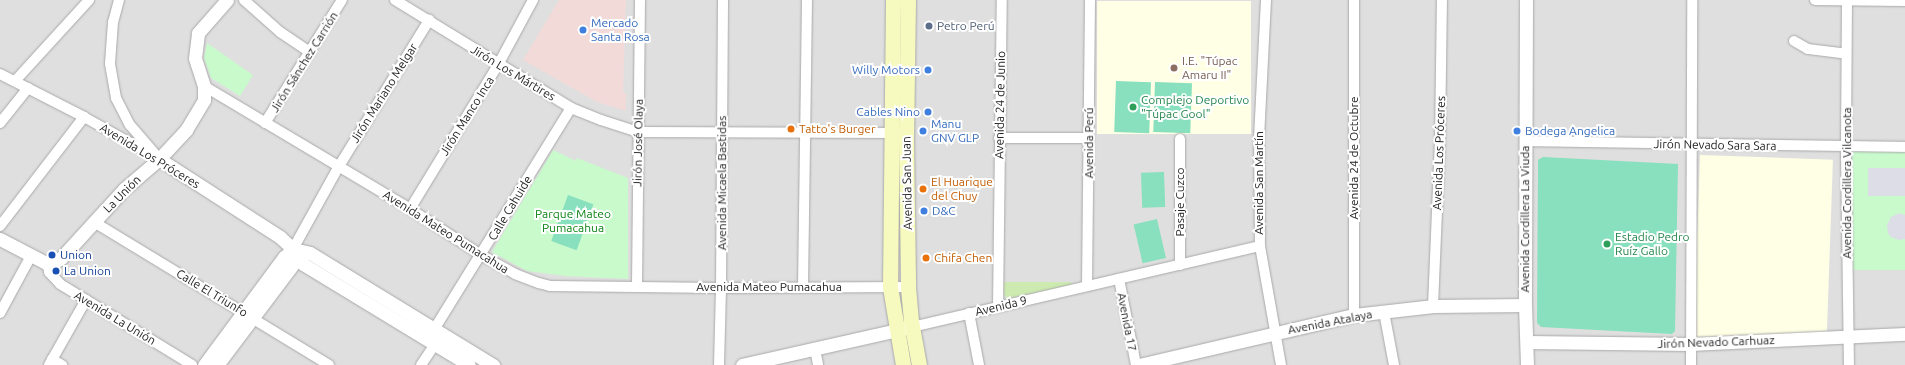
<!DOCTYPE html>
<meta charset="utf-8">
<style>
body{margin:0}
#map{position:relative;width:1905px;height:365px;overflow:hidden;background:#f2efe9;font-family:Ubuntu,sans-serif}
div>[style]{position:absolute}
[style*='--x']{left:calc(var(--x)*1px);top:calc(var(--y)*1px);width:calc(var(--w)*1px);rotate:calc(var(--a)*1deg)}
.residential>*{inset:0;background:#e0dfdf;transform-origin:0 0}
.commercial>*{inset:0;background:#f2dad9}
.education>*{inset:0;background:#ffffe5;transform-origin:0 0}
.grass>*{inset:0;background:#cdebb0}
.park>*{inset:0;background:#c8facc;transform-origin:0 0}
.pitch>*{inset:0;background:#88e0be;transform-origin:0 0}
.plaza>*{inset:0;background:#dddde8;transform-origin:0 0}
.roads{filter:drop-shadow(0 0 1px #a9a9a9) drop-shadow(0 0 1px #a9a9a9)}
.minor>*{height:10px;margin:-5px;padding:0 5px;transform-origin:5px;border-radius:5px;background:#fff}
.tertiary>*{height:13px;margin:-6.5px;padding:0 6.5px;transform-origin:6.5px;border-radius:6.5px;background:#fff}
.secondary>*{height:15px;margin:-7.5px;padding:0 7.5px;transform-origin:7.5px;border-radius:7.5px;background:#f7fabf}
.dots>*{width:11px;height:11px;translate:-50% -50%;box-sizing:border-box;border:2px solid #fff;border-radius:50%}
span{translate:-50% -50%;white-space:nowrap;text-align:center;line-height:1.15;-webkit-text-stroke:4px #fff;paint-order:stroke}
.shop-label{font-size:12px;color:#366cbe}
.left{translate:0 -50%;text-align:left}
.right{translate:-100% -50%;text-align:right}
.service-label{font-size:12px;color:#4e5e75}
.education-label{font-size:12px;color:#785e54}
.street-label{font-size:12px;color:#222}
.leisure-label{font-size:12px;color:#27864d}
.food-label{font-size:12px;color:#c56008}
.park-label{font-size:12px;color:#0c8416}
.transit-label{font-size:12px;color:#164399}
</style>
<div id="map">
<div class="residential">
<i style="left:0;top:0;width:1905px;height:365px"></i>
</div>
<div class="commercial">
<i style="clip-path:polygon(559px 0,626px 0,623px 92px,626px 94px,626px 111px,597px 102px,523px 60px)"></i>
</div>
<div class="education">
<i style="left:1097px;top:1px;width:154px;height:133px"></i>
<i style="left:1700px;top:155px;width:133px;height:184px;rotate:2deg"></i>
</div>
<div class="grass">
<i style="clip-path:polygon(1004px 282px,1071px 282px,1071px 285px,1010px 298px,1006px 297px,1004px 294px)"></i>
</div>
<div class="park">
<i style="clip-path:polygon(207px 43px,253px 75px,240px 96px,211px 78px,204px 58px)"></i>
<i style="clip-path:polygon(553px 150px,576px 161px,577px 158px,628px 178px,628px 279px,565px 276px,527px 271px,492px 252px)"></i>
<i style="left:1852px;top:151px;width:53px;height:119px"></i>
</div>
<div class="pitch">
<i style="left:1116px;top:81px;width:35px;height:51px;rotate:2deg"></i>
<i style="left:1155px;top:82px;width:37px;height:50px;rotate:2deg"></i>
<i style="clip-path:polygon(1543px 157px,1678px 164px,1675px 331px,1672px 334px,1541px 327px,1537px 323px,1538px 160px)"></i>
<i style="left:1164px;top:172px;width:35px;height:23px;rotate:88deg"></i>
<i style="left:568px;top:195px;width:27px;height:49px;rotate:20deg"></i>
<i style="left:1157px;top:219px;width:40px;height:24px;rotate:77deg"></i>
</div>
<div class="plaza">
<i style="left:1868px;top:168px;width:37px;height:28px"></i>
<i style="clip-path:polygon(1899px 213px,1905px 215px,1905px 239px,1899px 240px,1891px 237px,1888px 233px,1887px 225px,1891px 217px)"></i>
</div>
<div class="roads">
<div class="minor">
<i style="--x:119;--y:0;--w:23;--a:105"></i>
<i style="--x:113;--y:22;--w:42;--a:94.1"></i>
<i style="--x:110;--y:64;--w:35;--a:80"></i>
<i style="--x:116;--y:98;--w:30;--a:63"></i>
<i style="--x:130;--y:125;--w:37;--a:49"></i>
<i style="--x:244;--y:0;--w:48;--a:41.6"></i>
<i style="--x:280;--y:32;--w:36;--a:34"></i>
<i style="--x:395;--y:0;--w:206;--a:31.5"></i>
<i style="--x:571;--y:108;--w:32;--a:22"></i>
<i style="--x:601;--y:120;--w:40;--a:18"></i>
<i style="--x:639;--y:132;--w:257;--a:0.2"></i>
<i style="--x:1266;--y:0;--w:137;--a:92.9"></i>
<i style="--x:1259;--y:137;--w:109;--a:89.5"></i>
<i style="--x:1260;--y:246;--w:121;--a:80"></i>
<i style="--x:1354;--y:0;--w:315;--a:90"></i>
<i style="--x:1815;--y:0;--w:90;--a:0.6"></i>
<i style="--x:1847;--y:0;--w:153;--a:90.4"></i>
<i style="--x:1846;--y:153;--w:212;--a:89.2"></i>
<i style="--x:1794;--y:41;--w:16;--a:30"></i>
<i style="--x:1808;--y:49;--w:38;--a:7"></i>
<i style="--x:0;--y:74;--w:94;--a:27.1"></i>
<i style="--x:84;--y:117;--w:86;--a:29.2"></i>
<i style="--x:15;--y:81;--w:110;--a:-47.6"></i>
<i style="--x:204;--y:86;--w:240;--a:30.8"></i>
<i style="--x:410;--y:209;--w:85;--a:32.9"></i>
<i style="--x:481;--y:255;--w:39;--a:29"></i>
<i style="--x:515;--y:274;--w:26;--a:21"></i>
<i style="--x:539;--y:283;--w:11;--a:15"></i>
<i style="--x:550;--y:286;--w:171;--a:0.7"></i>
<i style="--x:721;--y:288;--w:187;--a:-0.3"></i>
<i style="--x:0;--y:123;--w:45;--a:-51.3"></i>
<i style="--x:265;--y:123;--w:145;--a:-58"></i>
<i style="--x:999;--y:138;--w:90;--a:0"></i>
<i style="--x:1525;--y:141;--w:380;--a:0.9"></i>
<i style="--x:410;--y:209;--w:169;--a:-58.6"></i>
<i style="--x:498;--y:65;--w:74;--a:-61.7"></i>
<i style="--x:94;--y:222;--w:275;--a:31.3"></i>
<i style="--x:0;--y:226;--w:138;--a:-52.4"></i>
<i style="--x:293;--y:249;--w:95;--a:-61"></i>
<i style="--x:339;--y:166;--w:172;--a:-58.3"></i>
<i style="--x:48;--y:264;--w:8;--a:83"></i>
<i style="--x:49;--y:272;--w:16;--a:47"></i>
<i style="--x:60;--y:284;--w:155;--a:31.5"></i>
<i style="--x:1180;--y:265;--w:126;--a:-90"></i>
<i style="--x:1119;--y:279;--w:88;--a:78.8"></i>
<i style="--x:637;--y:286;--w:286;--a:-89.4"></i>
<i style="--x:1087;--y:286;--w:286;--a:-89.4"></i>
<i style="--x:803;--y:287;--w:287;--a:-89.2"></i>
<i style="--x:1433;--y:306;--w:167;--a:-87.6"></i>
<i style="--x:1440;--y:139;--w:139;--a:-89.2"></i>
<i style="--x:998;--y:307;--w:307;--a:-89.3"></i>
<i style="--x:1384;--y:312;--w:54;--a:79.3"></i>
<i style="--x:0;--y:313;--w:65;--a:-61.5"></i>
<i style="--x:969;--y:313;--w:53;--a:79.1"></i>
<i style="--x:912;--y:327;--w:357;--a:-13.1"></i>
<i style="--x:435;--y:328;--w:259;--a:-58.3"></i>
<i style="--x:815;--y:349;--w:16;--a:79"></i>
<i style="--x:52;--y:359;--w:12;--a:31"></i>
<i style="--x:49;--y:365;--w:75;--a:-60.4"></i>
<i style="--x:421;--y:365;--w:25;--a:-56"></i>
<i style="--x:719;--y:365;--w:77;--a:-88.5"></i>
<i style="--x:721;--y:288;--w:288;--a:-89.6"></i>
<i style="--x:1691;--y:365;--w:365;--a:-89.8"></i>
</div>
<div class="tertiary">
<i style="--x:1526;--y:0;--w:305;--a:90.2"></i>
<i style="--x:1525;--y:305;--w:60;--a:88.1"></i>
<i style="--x:159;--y:159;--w:144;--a:32.8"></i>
<i style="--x:280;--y:237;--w:18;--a:43"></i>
<i style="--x:293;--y:249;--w:18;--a:56"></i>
<i style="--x:303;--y:264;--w:194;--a:31.3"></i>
<i style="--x:0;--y:239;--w:54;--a:27.5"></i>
<i style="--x:48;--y:264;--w:5;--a:-11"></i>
<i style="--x:53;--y:263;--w:9;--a:-32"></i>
<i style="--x:61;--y:258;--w:93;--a:-47.6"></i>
<i style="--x:124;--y:189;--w:46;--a:-40.6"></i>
<i style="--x:159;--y:159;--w:40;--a:-47"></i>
<i style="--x:186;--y:130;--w:35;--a:-59"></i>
<i style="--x:204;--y:100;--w:14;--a:-90"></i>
<i style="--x:204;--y:86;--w:29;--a:-108"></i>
<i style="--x:195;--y:58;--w:25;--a:-83"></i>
<i style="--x:198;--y:33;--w:44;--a:-48.7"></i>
<i style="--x:293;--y:249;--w:17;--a:13"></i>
<i style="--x:310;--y:253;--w:215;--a:31.5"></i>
<i style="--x:1527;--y:342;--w:163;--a:0.7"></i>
<i style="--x:1690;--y:344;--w:215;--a:-2.7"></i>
<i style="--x:204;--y:365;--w:134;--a:-53.5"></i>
<i style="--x:284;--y:257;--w:12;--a:-42"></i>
<i style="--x:217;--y:365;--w:128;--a:-53"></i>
<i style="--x:294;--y:263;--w:14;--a:-94"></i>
<i style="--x:742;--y:365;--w:168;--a:-12.7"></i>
<i style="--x:1139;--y:365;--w:221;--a:-13.1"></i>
<i style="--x:1354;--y:315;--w:80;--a:-6.5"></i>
<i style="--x:1433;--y:306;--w:92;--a:-0.6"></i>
</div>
<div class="secondary">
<i style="--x:893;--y:0;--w:287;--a:90.6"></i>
<i style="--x:890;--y:287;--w:79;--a:80.5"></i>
<i style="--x:908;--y:0;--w:138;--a:90.8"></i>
<i style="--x:906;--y:138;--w:149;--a:89.2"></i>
<i style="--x:908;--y:287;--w:34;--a:85"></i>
<i style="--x:911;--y:321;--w:45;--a:79.7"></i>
</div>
</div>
<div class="dots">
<i style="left:929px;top:26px;background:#5c6f8a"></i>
<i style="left:583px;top:30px;background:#3f7fe0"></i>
<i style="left:1174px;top:68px;background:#8d6e63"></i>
<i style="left:928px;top:70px;background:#3f7fe0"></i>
<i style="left:1133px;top:107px;background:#2e9e5b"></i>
<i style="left:928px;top:112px;background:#3f7fe0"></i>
<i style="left:791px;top:129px;background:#e8710a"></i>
<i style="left:923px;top:131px;background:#3f7fe0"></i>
<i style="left:1517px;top:131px;background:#3f7fe0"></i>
<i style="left:923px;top:189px;background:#e8710a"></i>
<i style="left:924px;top:211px;background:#3f7fe0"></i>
<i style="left:1607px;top:244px;background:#2e9e5b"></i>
<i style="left:52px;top:255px;background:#1a4fb4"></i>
<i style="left:926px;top:258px;background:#e8710a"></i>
<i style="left:56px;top:271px;background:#1a4fb4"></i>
</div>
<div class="shop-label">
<span class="left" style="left:591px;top:30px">Mercado<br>Santa Rosa</span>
<span class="right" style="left:920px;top:70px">Willy Motors</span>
<span class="right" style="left:920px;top:112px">Cables Nino</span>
<span class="left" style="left:931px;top:131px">Manu<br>GNV GLP</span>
<span class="left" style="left:1525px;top:131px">Bodega Angelica</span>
<span class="left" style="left:932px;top:211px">D&amp;C</span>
</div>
<div class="service-label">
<span class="left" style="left:937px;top:26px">Petro Perú</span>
</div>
<div class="education-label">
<span class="left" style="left:1182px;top:68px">I.E. "Túpac<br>Amaru II"</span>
</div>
<div class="street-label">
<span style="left:304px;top:62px;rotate:-58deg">Jirón Sánchez Carrión</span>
<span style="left:513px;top:73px;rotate:31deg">Jirón Los Mártires</span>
<span style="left:384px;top:93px;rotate:-58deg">Jirón Mariano Melgar</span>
<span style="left:1000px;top:105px;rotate:-89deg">Avenida 24 de Junio</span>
<span style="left:467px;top:116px;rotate:-58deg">Jirón Manco Inca</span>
<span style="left:638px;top:143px;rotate:-89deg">Jirón José Olaya</span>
<span style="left:1089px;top:143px;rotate:-90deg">Avenida Perú</span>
<span style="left:1715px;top:145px;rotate:1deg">Jirón Nevado Sara Sara</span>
<span style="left:1439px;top:153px;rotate:-88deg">Avenida Los Próceres</span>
<span style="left:150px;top:156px;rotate:31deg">Avenida Los Próceres</span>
<span style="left:1354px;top:158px;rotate:-90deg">Avenida 24 de Octubre</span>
<span style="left:722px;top:183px;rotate:-90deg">Avenida Micaela Bastidas</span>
<span style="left:907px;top:183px;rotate:-91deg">Avenida San Juan</span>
<span style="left:1259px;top:183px;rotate:-90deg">Avenida San Martín</span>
<span style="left:1847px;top:183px;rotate:-90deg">Avenida Cordillera Vilcanota</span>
<span style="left:122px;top:194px;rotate:-45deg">La Unión</span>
<span style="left:1180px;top:202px;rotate:-90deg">Pasaje Cuzco</span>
<span style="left:510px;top:208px;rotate:-59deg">Calle Cahuide</span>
<span style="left:1525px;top:219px;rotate:-90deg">Avenida Cordillera La Viuda</span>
<span style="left:446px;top:232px;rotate:32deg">Avenida Mateo Pumacahua</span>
<span style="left:769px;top:287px">Avenida Mateo Pumacahua</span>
<span style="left:212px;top:293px;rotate:31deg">Calle El Triunfo</span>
<span style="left:1001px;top:306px;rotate:-13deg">Avenida 9</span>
<span style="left:115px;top:318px;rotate:31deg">Avenida La Unión</span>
<span style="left:1127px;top:322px;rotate:79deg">Avenida 17</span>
<span style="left:1330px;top:322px;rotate:-11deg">Avenida Atalaya</span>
<span style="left:1716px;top:342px;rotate:-2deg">Jirón Nevado Carhuaz</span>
</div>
<div class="leisure-label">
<span class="left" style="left:1141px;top:107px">Complejo Deportivo<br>"Túpac Gool"</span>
<span class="left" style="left:1615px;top:244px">Estadio Pedro<br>Ruíz Gallo</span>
</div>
<div class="food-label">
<span class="left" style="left:799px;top:129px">Tatto's Burger</span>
<span class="left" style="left:931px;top:189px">El Huarique<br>del Chuy</span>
<span class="left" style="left:934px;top:258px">Chifa Chen</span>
</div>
<div class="park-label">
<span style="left:573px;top:221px">Parque Mateo<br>Pumacahua</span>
</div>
<div class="transit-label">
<span class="left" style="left:60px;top:255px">Union</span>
<span class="left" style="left:64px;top:271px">La Union</span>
</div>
</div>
